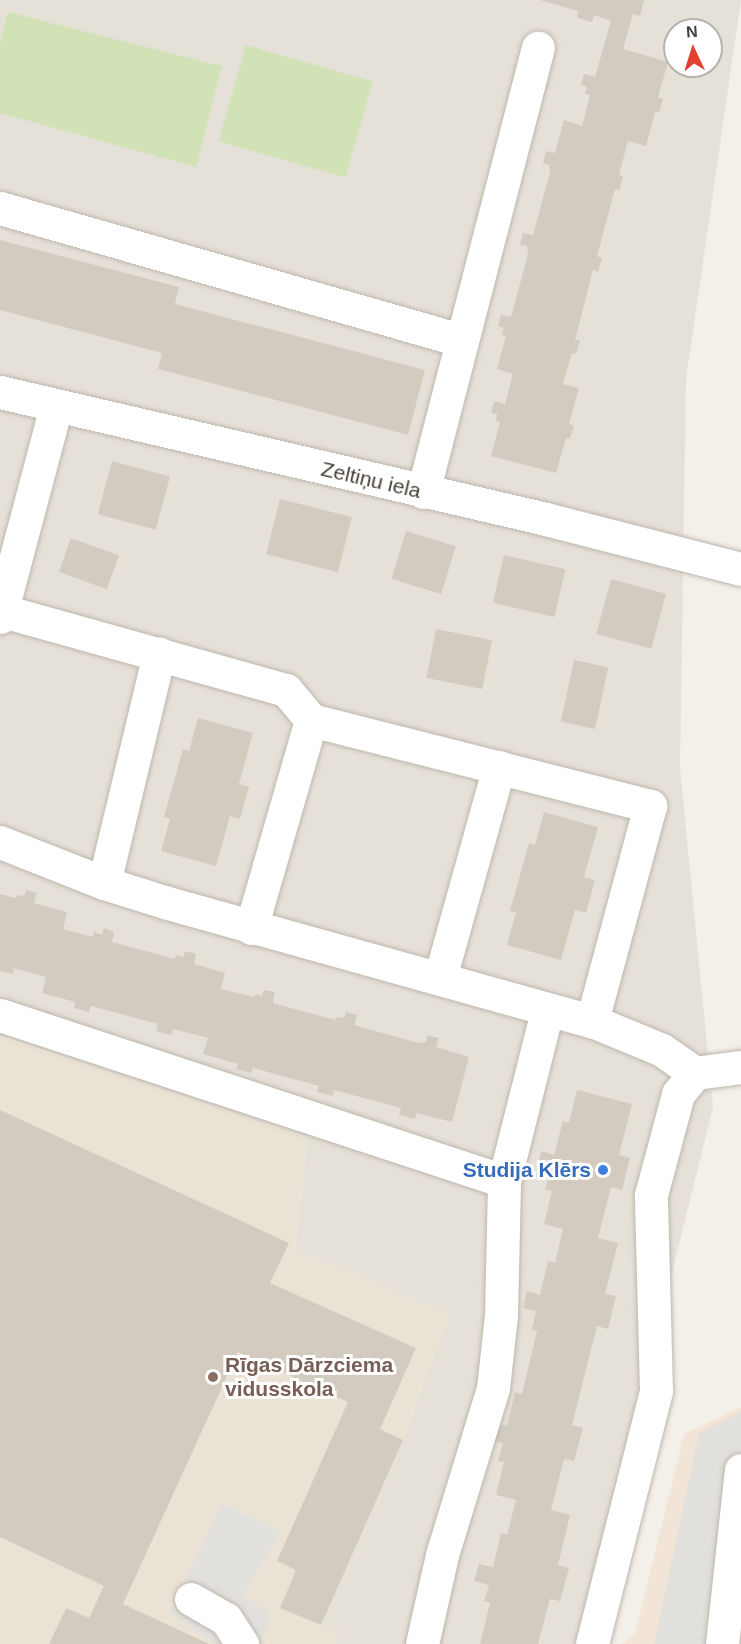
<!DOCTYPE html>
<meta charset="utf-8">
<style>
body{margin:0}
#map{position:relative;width:741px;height:1644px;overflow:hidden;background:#f3efe9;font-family:Arial,sans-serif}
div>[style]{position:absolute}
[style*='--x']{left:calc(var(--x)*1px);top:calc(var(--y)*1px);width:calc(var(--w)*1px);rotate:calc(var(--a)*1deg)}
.residential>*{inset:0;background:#e6e1d8}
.commercial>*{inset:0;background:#f2e5d7}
.education>*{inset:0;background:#eae3d5}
.green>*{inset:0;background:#d1e3b6;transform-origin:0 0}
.parking>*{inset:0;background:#e2e0dd}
.building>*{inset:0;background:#d3cbc0;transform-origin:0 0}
.roads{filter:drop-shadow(0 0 2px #bdb7ad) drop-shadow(0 0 2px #bdb7ad)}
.minor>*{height:33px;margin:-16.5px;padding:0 16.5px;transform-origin:16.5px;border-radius:16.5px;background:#fff}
.dots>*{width:16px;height:16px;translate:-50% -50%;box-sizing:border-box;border:3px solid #fff;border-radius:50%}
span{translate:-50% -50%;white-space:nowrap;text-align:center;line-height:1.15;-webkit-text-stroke:6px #fff;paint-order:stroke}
.street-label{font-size:21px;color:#464038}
.shop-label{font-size:21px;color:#366cbe;font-weight:700}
.right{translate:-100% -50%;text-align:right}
.education-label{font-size:21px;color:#785e54;font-weight:700}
.left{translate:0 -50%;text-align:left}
.north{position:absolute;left:663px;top:18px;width:60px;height:60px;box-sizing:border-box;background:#fff;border:2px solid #b5b3af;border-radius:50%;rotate:356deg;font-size:16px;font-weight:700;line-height:24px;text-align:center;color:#464038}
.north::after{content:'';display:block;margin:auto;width:21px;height:27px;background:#e44030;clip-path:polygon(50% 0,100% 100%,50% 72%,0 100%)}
</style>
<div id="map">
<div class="residential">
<i style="clip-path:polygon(evenodd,0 0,741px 0,686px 379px,680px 767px,713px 1107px,580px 1644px,334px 1644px,339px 1631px,321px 1625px,403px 1440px,450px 1314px,295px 1249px,308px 1137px,0 1036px,0 0,675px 30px,711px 30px,711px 66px,675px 66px,675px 30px)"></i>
</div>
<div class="commercial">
<i style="clip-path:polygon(741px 1407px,741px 1644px,621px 1644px,635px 1634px,684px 1434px)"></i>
</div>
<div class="education">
<i style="clip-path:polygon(0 1037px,308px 1137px,295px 1249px,451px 1314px,403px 1440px,321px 1624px,339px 1631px,334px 1644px,0 1644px)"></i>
</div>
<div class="green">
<i style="clip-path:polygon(8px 12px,222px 66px,196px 167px,0 113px,0 42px)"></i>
<i style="left:246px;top:45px;width:132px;height:100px;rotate:16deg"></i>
</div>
<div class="parking">
<i style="clip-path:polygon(741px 1412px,741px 1644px,654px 1644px,699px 1433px)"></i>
<i style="clip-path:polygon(222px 1504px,281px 1532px,242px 1596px,271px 1613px,260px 1644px,216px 1644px,169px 1613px)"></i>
</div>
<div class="building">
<i style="clip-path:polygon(540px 0,644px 0,640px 16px,633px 14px,623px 49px,668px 62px,658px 97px,663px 99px,659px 113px,655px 112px,646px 146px,628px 141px,619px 175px,623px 176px,621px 183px,620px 190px,615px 189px,597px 256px,602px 258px,598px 272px,593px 270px,575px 340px,580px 340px,578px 348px,576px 354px,572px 353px,563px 384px,579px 388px,569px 424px,574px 425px,570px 439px,566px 438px,556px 473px,491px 456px,500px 422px,496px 421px,497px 414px,491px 413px,494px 401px,505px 404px,513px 374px,497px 369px,506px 336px,502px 335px,504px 328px,498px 326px,501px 315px,511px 317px,528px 254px,527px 246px,520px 245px,523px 233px,533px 235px,550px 172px,549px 165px,543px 163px,546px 151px,555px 153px,564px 120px,582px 126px,590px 95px,585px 94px,587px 87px,581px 85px,584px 74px,595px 77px,611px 21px,594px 15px,592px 22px,577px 18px,578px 11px)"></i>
<i style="clip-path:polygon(0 240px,179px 287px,175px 304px,425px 370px,408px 435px,158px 369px,162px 353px,0 310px)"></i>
<i style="left:112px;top:461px;width:60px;height:55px;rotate:15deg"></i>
<i style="left:280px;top:499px;width:74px;height:57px;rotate:14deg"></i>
<i style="left:406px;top:531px;width:52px;height:50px;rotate:17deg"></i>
<i style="left:71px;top:538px;width:51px;height:36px;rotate:20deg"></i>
<i style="left:504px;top:555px;width:63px;height:49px;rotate:13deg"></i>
<i style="left:611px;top:579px;width:57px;height:57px;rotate:15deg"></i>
<i style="left:436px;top:629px;width:57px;height:50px;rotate:11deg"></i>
<i style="left:574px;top:660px;width:35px;height:63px;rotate:12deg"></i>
<i style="clip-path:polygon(198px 718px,253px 733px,239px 784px,249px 787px,240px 819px,230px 816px,216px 866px,161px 851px,170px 819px,164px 817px,183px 749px,189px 751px)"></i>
<i style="clip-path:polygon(544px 812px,598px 827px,584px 877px,595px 880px,586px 913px,575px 910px,561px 960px,507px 945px,516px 912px,510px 911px,529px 843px,535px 845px)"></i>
<i style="clip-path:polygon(26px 890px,37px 893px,34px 903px,67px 912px,63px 929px,93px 937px,94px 932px,102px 935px,104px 928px,114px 932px,112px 942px,175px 959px,176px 955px,183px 957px,185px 951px,196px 954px,194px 964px,225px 973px,221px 989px,254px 997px,255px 994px,262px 996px,264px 990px,275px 992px,273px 1003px,335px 1020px,336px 1017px,344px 1018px,346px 1012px,357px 1015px,354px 1025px,418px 1043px,426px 1042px,427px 1035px,439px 1038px,436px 1047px,469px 1057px,452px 1122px,416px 1113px,415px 1119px,399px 1115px,401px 1108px,334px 1090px,333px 1096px,317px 1092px,319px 1086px,253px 1068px,251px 1073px,236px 1069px,238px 1064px,203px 1054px,208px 1038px,173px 1029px,171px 1035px,156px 1031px,158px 1024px,91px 1006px,89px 1012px,74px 1008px,75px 1002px,42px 993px,46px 977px,14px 968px,13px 974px,0 971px,0 894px,16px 898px,17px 895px,24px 896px)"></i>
<i style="clip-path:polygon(577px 1090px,632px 1104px,619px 1155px,630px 1158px,622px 1190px,611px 1187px,598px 1238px,618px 1243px,605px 1294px,616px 1296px,608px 1329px,597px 1326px,572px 1425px,583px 1428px,574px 1461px,564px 1459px,551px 1510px,570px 1515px,558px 1565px,569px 1568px,560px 1601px,550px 1599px,538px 1644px,480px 1644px,490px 1603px,484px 1601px,489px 1585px,474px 1581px,479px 1564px,493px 1567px,501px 1533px,507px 1535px,516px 1500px,496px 1495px,504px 1462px,498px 1461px,503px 1443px,491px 1440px,495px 1423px,507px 1426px,515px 1392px,522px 1394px,537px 1331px,532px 1329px,536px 1311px,523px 1308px,527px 1291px,540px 1295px,548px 1261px,555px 1263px,563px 1229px,544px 1224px,552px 1191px,545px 1190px,550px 1172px,537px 1169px,541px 1151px,554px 1155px,563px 1121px,569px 1123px)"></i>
<i style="clip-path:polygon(0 1110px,289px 1243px,270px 1283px,416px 1348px,380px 1429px,403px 1440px,321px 1625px,280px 1608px,296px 1570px,277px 1561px,348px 1402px,238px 1352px,123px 1604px,209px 1644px,49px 1644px,66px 1608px,89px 1618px,104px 1586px,0 1537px)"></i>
</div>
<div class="roads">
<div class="minor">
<i style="--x:0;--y:208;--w:480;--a:16"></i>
<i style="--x:0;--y:392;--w:561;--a:13.09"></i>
<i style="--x:546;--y:519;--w:201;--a:14.4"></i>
<i style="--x:423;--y:492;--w:459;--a:-75.5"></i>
<i style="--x:3;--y:611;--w:294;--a:15.6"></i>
<i style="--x:286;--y:690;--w:39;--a:50"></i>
<i style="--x:311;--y:720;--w:350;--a:14.2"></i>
<i style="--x:650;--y:806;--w:223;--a:105.1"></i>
<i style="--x:0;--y:617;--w:217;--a:-75.1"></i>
<i style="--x:0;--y:842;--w:112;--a:21.5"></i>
<i style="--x:104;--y:883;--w:67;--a:17.4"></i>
<i style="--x:168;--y:903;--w:440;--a:15.6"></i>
<i style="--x:592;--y:1021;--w:76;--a:22.5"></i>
<i style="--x:662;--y:1050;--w:40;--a:34.9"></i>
<i style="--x:104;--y:883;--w:236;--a:-76.5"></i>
<i style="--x:251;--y:928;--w:216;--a:-73.9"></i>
<i style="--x:440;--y:978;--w:219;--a:-74.4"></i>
<i style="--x:0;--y:1015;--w:531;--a:18.23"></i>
<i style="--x:504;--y:1181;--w:175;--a:-75.8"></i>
<i style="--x:191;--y:1599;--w:40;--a:29.7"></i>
<i style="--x:226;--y:1619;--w:30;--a:57"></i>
<i style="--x:422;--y:1644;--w:91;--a:-77.3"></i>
<i style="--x:442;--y:1555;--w:175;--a:-73"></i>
<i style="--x:493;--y:1388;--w:72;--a:-83.7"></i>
<i style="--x:501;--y:1316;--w:135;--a:-88.7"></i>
<i style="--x:592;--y:1644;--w:261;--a:-75.8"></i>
<i style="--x:656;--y:1391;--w:196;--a:-91.5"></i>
<i style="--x:651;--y:1195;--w:105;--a:-75"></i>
<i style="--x:678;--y:1094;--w:27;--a:-51"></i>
<i style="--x:695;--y:1073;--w:46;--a:-7.4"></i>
<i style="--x:722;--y:1644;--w:175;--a:-83.8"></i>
</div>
</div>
<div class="dots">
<i style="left:603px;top:1170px;background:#3f7fe0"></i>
<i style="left:213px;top:1377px;background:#8d6e63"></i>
</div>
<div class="street-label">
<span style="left:371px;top:480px;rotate:13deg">Zeltiņu iela</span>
</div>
<div class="shop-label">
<span class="right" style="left:591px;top:1170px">Studija Klērs</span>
</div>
<div class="education-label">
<span class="left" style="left:225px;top:1377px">Rīgas Dārzciema<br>vidusskola</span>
</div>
<div class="north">N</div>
</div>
